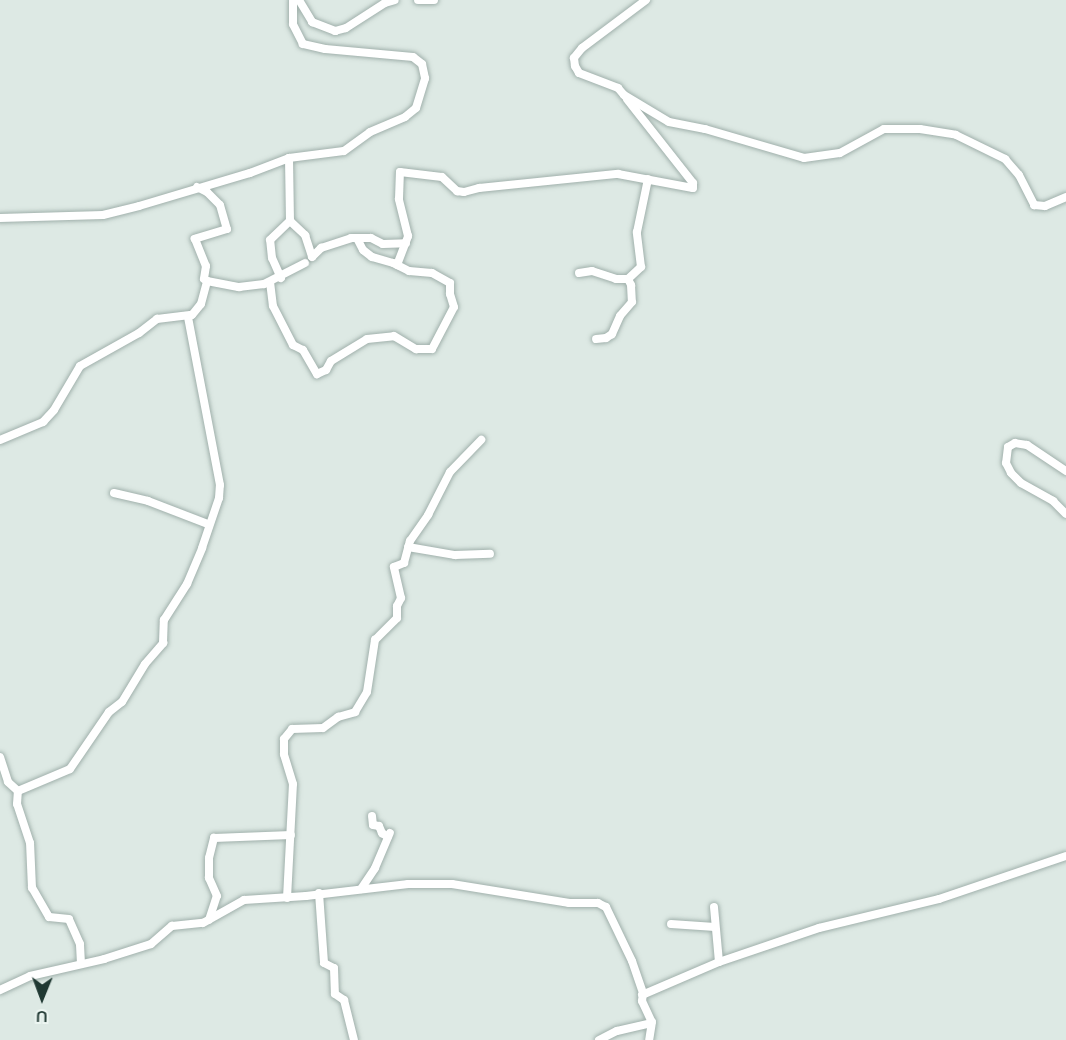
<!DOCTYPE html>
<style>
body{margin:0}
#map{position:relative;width:1066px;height:1040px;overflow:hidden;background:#dde9e4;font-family:"Nunito Sans",sans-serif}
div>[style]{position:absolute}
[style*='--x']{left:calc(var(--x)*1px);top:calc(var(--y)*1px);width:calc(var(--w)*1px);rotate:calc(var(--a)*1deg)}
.roads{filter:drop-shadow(0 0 2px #a0b0ab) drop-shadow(0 0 2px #a0b0ab)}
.minor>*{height:8px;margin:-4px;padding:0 4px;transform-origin:4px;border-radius:4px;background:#fff}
span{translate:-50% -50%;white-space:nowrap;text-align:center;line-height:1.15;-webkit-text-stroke:5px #edf6f2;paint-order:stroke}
.north{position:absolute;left:12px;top:968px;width:60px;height:60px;-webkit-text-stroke:4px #edf6f2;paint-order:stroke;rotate:181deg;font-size:16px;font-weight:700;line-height:24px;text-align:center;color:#1f3832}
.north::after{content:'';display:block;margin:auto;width:21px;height:27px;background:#1f3832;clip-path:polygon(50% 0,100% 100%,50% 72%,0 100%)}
</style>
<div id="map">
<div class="roads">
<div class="minor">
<i style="--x:299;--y:0;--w:26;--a:59"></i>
<i style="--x:312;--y:22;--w:25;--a:21"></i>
<i style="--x:335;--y:31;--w:11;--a:-15"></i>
<i style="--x:346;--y:28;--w:46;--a:-32.7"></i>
<i style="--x:385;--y:3;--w:10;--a:-17"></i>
<i style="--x:418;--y:0;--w:16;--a:0"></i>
<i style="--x:646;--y:0;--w:80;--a:143.1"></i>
<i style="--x:582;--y:48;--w:13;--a:129"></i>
<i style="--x:574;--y:58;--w:8;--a:83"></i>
<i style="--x:575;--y:66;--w:8;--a:60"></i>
<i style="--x:579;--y:73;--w:42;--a:21"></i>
<i style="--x:618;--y:88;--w:9;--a:49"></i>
<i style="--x:624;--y:95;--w:52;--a:31"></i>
<i style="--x:669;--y:122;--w:37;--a:11"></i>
<i style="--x:705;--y:129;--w:103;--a:16.3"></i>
<i style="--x:804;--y:158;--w:36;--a:-8"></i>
<i style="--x:840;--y:153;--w:50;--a:-28.6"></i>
<i style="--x:884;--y:129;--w:36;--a:0"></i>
<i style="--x:920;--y:129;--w:36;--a:9"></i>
<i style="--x:956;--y:135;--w:55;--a:26.1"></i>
<i style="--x:1005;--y:159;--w:21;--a:49"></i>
<i style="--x:1019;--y:175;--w:34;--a:63"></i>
<i style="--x:1034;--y:205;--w:11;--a:5"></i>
<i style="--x:1045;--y:206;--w:23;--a:-23"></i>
<i style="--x:289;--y:158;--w:63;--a:89.1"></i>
<i style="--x:290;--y:221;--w:21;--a:43"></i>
<i style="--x:305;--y:235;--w:23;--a:72"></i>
<i style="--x:312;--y:257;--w:13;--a:-45"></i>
<i style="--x:321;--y:248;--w:32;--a:-18"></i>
<i style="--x:351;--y:238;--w:20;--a:0"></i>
<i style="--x:371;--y:238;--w:13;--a:27"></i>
<i style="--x:383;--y:244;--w:23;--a:-2"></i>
<i style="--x:197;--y:187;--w:11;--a:27"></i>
<i style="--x:207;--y:192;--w:18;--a:45"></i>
<i style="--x:220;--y:205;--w:25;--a:74"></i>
<i style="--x:227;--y:229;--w:34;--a:163"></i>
<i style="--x:195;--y:239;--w:29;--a:68"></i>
<i style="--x:206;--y:266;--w:13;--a:99"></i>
<i style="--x:204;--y:279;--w:4;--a:34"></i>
<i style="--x:0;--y:218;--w:103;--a:-1.7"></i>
<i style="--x:103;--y:215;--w:37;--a:-14"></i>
<i style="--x:139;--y:206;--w:116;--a:-16.6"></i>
<i style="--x:250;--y:173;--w:42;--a:-21"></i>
<i style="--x:289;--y:158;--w:55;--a:-7.3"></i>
<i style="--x:344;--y:151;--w:32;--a:-36"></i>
<i style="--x:370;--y:132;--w:38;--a:-23"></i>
<i style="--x:405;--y:117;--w:14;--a:-39"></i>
<i style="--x:416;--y:108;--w:31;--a:-73"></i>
<i style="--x:425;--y:78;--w:14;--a:-102"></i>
<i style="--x:422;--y:64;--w:11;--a:-142"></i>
<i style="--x:413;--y:57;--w:88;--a:-174.8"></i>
<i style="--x:325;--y:49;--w:23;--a:-167"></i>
<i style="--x:303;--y:44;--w:22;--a:-117"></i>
<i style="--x:293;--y:24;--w:24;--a:-90"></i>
<i style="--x:397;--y:265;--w:31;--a:-69"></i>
<i style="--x:408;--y:236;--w:38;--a:-104"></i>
<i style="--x:399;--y:199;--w:27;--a:-88"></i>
<i style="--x:400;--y:172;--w:42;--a:6.8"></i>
<i style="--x:442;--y:177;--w:21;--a:43"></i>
<i style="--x:457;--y:191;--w:7;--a:8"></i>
<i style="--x:464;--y:192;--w:16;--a:-15"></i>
<i style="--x:479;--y:188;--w:140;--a:-5.8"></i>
<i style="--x:618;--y:174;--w:76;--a:10.6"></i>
<i style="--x:693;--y:188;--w:5;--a:-90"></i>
<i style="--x:693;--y:183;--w:107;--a:-128.2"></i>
<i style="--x:579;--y:273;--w:13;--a:-9"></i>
<i style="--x:592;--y:271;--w:25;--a:18"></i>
<i style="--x:616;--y:279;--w:12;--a:0"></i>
<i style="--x:628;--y:279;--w:7;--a:63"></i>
<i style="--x:631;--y:285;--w:17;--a:87"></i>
<i style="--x:632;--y:302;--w:18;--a:131"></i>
<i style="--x:620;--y:316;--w:20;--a:114"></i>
<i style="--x:612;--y:334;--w:7;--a:146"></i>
<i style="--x:606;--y:338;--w:10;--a:174"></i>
<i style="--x:281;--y:278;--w:22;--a:-114"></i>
<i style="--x:272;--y:258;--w:18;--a:-96"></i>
<i style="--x:270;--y:240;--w:28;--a:-44"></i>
<i style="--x:628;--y:279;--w:18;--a:-43"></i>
<i style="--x:641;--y:267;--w:35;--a:-97"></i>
<i style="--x:637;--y:232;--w:54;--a:-78.3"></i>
<i style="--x:270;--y:282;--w:24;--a:83"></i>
<i style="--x:273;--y:306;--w:44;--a:62.9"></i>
<i style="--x:293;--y:345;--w:11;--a:27"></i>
<i style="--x:303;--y:350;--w:28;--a:60"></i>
<i style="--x:317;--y:374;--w:10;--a:-24"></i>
<i style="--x:326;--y:370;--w:10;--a:-61"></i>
<i style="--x:331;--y:361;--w:42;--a:-31.4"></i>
<i style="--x:367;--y:339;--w:27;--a:-6"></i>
<i style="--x:394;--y:336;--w:26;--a:31"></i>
<i style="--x:416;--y:349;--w:16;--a:0"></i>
<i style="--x:432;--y:349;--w:47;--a:-62.4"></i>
<i style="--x:454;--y:307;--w:14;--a:-107"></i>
<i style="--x:450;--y:294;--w:11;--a:-90"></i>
<i style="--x:450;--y:283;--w:21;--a:-151"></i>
<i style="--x:432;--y:273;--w:23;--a:-175"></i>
<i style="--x:409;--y:271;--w:18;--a:-153"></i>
<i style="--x:393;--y:263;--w:22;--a:-164"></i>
<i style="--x:372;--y:257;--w:11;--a:-142"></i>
<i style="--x:363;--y:250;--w:13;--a:-117"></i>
<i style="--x:0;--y:440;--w:47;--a:-22.7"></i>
<i style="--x:43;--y:422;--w:16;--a:-47"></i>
<i style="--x:54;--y:410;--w:51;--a:-59.4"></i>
<i style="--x:80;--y:366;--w:68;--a:-29.2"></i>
<i style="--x:139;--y:333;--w:23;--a:-38"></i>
<i style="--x:157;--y:319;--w:35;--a:-7"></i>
<i style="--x:192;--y:315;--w:14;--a:-51"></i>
<i style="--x:201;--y:304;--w:24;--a:-75"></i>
<i style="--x:207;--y:281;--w:33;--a:11"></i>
<i style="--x:239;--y:287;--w:25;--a:-7"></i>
<i style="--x:264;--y:284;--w:46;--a:-27.1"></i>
<i style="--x:1066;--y:471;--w:47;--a:-146.3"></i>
<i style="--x:1027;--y:445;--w:12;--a:-171"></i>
<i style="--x:1015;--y:443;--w:8;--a:150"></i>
<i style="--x:1008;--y:447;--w:16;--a:97"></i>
<i style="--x:1006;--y:463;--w:11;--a:63"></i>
<i style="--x:1011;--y:473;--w:14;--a:45"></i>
<i style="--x:1021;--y:483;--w:37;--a:29"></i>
<i style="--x:1053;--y:501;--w:18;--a:45"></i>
<i style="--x:114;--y:493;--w:35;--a:13"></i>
<i style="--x:148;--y:501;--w:64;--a:21"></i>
<i style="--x:408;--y:547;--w:48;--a:9.7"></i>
<i style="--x:455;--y:555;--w:35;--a:-2"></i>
<i style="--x:0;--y:757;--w:26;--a:72"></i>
<i style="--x:8;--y:782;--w:13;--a:42"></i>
<i style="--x:372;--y:816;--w:9;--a:84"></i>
<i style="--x:373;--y:825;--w:6;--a:9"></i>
<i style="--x:379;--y:826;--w:8;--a:67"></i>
<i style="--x:382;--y:833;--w:7;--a:34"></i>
<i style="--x:361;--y:889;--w:25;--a:-56"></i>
<i style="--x:375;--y:868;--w:38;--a:-67"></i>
<i style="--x:319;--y:893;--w:70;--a:85.9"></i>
<i style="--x:324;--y:963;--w:11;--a:27"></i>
<i style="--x:334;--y:968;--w:26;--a:88"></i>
<i style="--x:335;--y:994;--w:11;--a:34"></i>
<i style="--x:344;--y:1000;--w:41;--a:76"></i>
<i style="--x:287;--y:898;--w:114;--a:-87"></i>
<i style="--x:293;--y:784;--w:31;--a:-107"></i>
<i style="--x:284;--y:754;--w:15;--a:-90"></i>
<i style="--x:284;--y:739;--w:13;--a:-51"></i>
<i style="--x:292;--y:729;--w:31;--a:-2"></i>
<i style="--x:323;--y:728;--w:19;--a:-36"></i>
<i style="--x:338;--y:717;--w:18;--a:-16"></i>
<i style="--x:355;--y:712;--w:23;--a:-59"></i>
<i style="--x:367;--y:692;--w:53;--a:-81.3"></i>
<i style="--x:375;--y:640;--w:31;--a:-45"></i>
<i style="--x:397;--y:618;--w:12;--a:-90"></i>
<i style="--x:397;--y:606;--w:9;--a:-63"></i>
<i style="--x:401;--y:598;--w:32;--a:-103"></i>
<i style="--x:394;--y:567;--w:11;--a:-22"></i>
<i style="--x:404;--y:563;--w:23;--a:-75"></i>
<i style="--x:410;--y:541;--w:32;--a:-55"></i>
<i style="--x:428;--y:515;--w:48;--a:-62.9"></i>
<i style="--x:450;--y:472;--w:45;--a:-45.9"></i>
<i style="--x:714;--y:907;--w:55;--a:84.8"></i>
<i style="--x:209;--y:920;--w:25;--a:-72"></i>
<i style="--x:217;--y:896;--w:20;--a:-114"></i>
<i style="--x:209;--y:878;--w:20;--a:-90"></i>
<i style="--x:209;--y:858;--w:21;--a:-76"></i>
<i style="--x:214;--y:838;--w:77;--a:-2.2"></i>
<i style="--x:671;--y:924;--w:44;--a:3.9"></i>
<i style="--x:81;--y:964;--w:20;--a:-93"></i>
<i style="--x:80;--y:944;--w:27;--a:-114"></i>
<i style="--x:69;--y:919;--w:20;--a:-174"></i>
<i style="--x:49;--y:917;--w:34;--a:-120"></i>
<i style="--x:32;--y:888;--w:45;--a:-92.5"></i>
<i style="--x:30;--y:843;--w:41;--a:-108.4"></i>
<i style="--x:17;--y:804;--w:13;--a:-86"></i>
<i style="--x:18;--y:791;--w:56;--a:-22.9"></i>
<i style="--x:70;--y:769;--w:69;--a:-55.6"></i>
<i style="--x:109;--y:712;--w:16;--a:-38"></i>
<i style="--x:122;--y:702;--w:44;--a:-58.8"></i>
<i style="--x:145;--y:664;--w:28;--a:-49"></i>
<i style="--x:163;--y:643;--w:23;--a:-88"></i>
<i style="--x:164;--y:620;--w:43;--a:-57.4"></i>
<i style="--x:187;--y:584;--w:39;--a:-67"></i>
<i style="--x:202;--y:548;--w:53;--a:-71.2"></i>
<i style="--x:219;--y:498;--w:13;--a:-86"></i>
<i style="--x:220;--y:485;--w:171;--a:-100.8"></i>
<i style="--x:0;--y:990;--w:33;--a:-25"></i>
<i style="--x:30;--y:976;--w:76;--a:-12.9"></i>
<i style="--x:104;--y:959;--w:49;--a:-17.7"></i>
<i style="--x:151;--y:944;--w:28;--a:-41"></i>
<i style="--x:172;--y:926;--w:31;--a:-6"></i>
<i style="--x:203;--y:923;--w:47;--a:-29.3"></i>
<i style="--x:244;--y:900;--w:62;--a:-3.7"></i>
<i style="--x:306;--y:896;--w:103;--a:-6.7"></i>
<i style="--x:408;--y:884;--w:44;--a:0"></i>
<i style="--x:452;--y:884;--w:119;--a:9.2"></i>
<i style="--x:569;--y:903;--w:29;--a:0"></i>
<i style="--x:598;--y:903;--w:9;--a:27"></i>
<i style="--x:606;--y:907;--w:60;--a:64.3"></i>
<i style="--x:632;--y:961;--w:34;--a:71"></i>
<i style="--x:643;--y:993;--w:8;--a:97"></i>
<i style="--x:642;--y:1001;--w:23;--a:65"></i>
<i style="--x:652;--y:1022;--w:18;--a:99"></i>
<i style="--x:642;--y:995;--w:84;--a:-23.2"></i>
<i style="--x:719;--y:962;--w:106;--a:-18.8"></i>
<i style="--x:819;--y:928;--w:123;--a:-13.6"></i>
<i style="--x:939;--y:899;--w:134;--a:-18.7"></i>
<i style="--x:599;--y:1040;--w:20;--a:-27"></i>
<i style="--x:617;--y:1031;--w:35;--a:-13"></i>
</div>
</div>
<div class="north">U</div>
</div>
